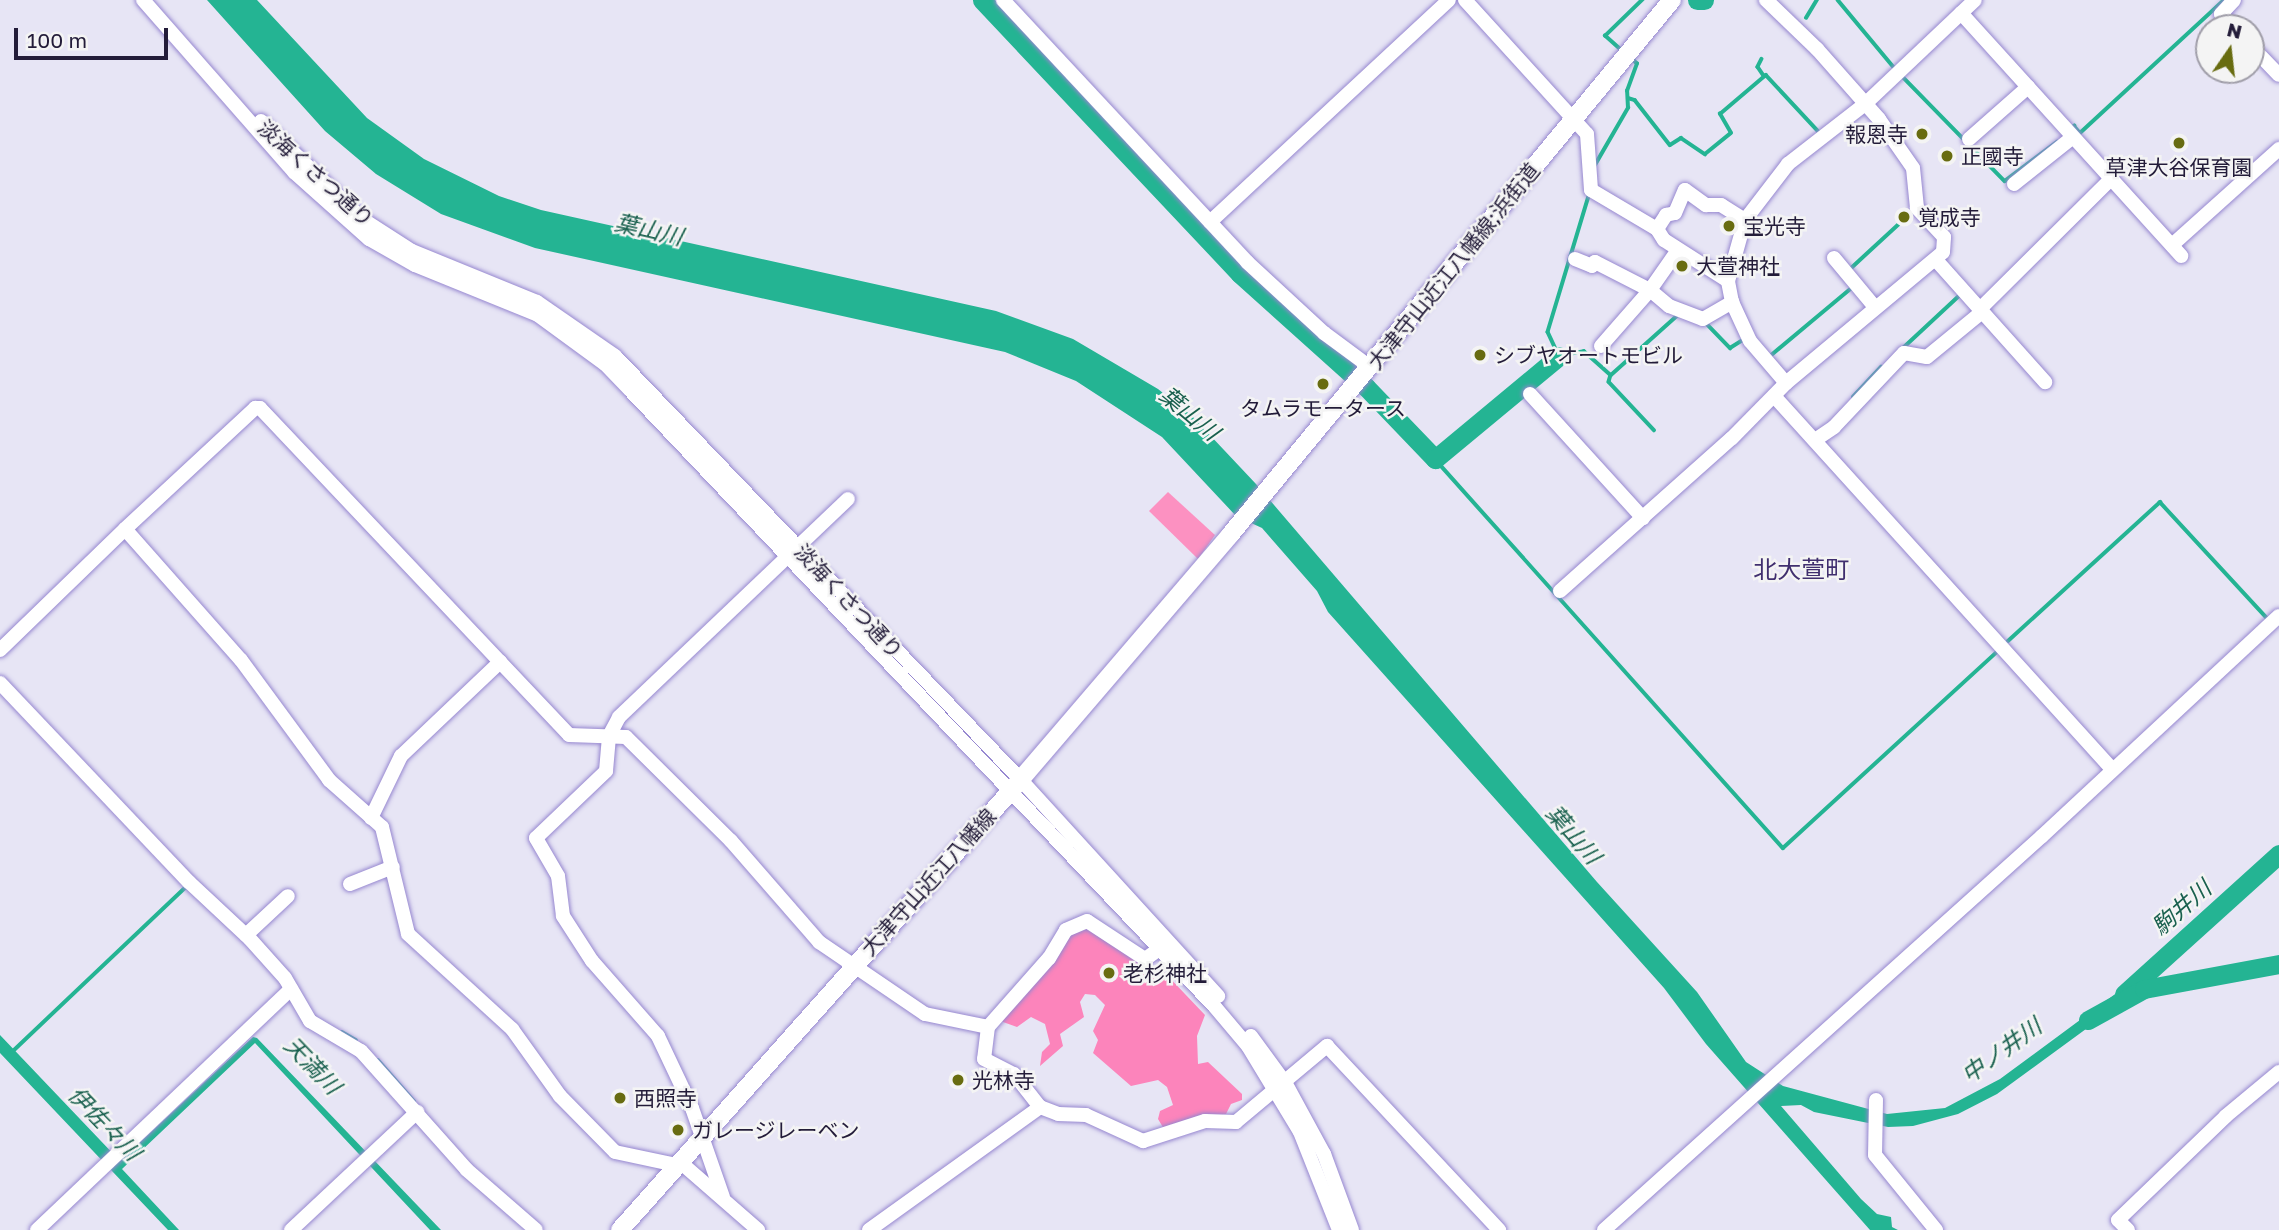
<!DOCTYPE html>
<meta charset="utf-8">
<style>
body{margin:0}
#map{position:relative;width:2279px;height:1230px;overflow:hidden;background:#e7e5f5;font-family:"Golos Text","Noto Sans JP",sans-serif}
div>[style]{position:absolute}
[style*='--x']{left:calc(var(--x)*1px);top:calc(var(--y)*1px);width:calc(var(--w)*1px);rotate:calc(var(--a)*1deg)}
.green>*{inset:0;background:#fc91c1}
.forest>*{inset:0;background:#fc84bb}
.water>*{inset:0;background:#24b493}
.stream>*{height:3.5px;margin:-1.75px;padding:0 1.75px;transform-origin:1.75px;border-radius:1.75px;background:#24b493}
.river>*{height:19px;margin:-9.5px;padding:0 9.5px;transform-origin:9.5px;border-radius:9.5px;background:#24b493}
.roads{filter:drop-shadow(0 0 2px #9687d0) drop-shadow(0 0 2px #9687d0)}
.minor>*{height:14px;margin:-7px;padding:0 7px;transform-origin:7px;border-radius:7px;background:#fff}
.major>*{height:18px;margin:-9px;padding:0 9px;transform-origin:9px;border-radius:9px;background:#fff}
.dots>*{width:19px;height:19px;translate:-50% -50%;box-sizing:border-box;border:4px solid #f4f4f4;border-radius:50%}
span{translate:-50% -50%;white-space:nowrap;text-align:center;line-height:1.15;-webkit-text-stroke:5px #f4f4f4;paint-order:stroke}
.poi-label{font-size:21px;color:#231c39}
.right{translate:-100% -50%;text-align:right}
.left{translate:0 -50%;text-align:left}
.street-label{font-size:21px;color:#231c39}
.water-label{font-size:23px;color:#19604e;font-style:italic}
.quarter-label{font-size:24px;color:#402f6f}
.north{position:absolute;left:2195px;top:14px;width:70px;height:70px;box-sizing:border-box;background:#f4f4f4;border:2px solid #a09ea9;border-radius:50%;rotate:14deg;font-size:19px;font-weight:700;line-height:28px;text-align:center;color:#231c39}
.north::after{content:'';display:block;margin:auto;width:24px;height:32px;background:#686c10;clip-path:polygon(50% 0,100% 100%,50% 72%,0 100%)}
.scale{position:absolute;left:14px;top:28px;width:154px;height:32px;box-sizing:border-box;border:4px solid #231c39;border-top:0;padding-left:9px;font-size:21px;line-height:24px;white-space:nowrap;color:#231c39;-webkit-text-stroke:5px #f4f4f4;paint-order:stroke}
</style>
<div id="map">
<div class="green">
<i style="clip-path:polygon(1168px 492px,1215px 535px,1198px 559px,1149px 511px)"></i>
</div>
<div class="forest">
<i style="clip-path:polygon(1088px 927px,1165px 973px,1205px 1015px,1197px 1036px,1198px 1064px,1208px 1062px,1242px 1094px,1242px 1100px,1231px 1104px,1226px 1114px,1164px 1129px,1158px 1119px,1160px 1111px,1173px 1105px,1167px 1087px,1158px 1080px,1131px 1086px,1093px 1053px,1098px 1040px,1093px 1031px,1105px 1005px,1095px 995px,1085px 994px,1080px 1002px,1084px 1017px,1060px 1034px,1063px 1046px,1040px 1066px,1042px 1052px,1050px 1044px,1045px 1024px,1031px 1017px,1017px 1027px,1003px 1022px,1001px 1017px,1067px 937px)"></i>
</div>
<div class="water">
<i style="clip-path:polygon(207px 0,257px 0,367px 118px,424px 159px,499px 196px,541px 210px,996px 311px,1073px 339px,1158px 389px,1192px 416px,1256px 484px,1597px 882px,1697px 992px,1746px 1062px,1783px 1086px,1887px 1114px,1945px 1108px,2000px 1079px,2122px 989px,2101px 1018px,1997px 1094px,1958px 1114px,1913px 1126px,1888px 1127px,1814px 1112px,1801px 1105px,1781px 1106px,1861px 1199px,1877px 1214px,1891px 1217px,1892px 1227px,1898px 1230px,1870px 1230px,1706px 1044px,1664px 988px,1328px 612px,1317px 591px,1262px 528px,1236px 516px,1162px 437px,1076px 381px,1005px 352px,535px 248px,441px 214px,376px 174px,325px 131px)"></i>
<i style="clip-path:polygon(0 1035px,120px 1161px,253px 1037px,257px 1038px,441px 1230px,430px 1230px,255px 1043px,122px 1169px,179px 1230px,168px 1230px,0 1053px)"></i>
</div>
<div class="stream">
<i style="--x:1838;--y:0;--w:92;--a:50.3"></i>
<i style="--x:1806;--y:18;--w:21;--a:-59"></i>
<i style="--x:1623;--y:52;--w:24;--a:-138"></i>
<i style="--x:1605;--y:36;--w:52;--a:-44.2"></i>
<i style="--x:1762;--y:59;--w:9;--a:117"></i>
<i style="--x:1758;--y:67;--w:11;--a:56"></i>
<i style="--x:1902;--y:76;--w:147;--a:45.6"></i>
<i style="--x:2005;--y:181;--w:65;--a:-36.9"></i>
<i style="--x:1628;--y:98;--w:7;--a:16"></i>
<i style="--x:1635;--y:100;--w:57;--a:52.1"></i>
<i style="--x:1670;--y:145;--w:13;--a:-32"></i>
<i style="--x:1681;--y:138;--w:29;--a:34"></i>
<i style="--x:1705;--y:154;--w:33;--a:-39"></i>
<i style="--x:1731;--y:133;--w:22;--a:-120"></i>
<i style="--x:1720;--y:114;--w:60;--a:-40.3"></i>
<i style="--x:1766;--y:75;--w:81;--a:47"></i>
<i style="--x:2070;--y:130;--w:6;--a:-45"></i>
<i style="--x:2074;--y:126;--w:9;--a:49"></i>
<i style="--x:2080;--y:133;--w:195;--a:-42.7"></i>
<i style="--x:1595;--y:165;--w:66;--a:-59.9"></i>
<i style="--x:1628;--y:108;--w:17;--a:-93"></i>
<i style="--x:1627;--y:91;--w:29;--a:-70"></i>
<i style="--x:1637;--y:64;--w:7;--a:-135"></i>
<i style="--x:1590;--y:193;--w:145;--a:106.8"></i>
<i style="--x:1548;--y:332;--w:26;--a:65"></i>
<i style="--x:1559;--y:356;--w:25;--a:-11"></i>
<i style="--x:1584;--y:351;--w:36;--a:42"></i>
<i style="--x:1611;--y:375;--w:7;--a:106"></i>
<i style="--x:1609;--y:382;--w:66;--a:46.8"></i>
<i style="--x:1848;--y:271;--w:88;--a:-42.7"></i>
<i style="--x:1706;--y:323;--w:35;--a:46"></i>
<i style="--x:1730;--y:348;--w:19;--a:-32"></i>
<i style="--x:1903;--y:348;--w:78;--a:-42.9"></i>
<i style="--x:1769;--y:357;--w:111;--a:-39.9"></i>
<i style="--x:1611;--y:375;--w:90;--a:-41.8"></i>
<i style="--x:1853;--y:397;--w:41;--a:-47"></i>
<i style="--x:1435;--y:459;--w:522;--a:48.18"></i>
<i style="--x:1783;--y:848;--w:293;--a:-42.5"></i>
<i style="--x:2008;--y:641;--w:206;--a:-42.4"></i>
<i style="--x:2160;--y:502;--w:159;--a:47.3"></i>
<i style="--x:342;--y:1032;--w:16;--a:30"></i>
<i style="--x:12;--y:1052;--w:241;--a:-43.5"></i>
<i style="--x:378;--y:1060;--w:55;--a:48.7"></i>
</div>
<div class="river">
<i style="--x:982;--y:0;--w:376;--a:46.7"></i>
<i style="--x:1240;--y:274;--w:169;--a:41.9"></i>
<i style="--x:1366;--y:387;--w:100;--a:46.2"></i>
<i style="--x:1435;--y:459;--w:161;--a:-39.7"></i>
<i style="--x:1697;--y:0;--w:7;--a:0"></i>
<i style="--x:2124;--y:994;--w:209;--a:-42.1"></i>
<i style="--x:2088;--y:1020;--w:64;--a:-29"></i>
<i style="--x:2144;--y:989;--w:137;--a:-10.5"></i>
</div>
<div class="roads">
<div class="minor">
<i style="--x:143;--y:0;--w:229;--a:48.7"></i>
<i style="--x:294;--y:172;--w:101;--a:41.8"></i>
<i style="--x:369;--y:239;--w:53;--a:29.5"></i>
<i style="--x:415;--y:265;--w:133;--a:22.1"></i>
<i style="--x:538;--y:315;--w:83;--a:36.2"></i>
<i style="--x:605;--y:364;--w:36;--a:46"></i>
<i style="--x:630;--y:390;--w:850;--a:46.52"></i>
<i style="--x:1215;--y:1007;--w:51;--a:49.8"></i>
<i style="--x:1248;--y:1046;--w:100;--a:58.8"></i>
<i style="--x:1300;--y:1132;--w:105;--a:68.3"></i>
<i style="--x:1003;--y:0;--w:358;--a:47"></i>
<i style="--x:1247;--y:262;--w:105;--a:42.7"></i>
<i style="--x:1324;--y:333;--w:57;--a:36.5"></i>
<i style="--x:1465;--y:0;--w:181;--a:47.7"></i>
<i style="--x:1587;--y:134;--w:56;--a:85.9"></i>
<i style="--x:1591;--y:190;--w:77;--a:30.6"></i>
<i style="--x:1657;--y:229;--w:13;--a:58"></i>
<i style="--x:1664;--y:240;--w:76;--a:32.6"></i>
<i style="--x:1961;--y:13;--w:328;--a:47.8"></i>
<i style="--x:2234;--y:28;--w:19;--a:-133"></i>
<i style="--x:2221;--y:14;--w:19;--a:-47"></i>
<i style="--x:2251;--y:46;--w:40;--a:46"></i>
<i style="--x:261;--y:121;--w:141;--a:44.1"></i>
<i style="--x:362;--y:219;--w:59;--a:32.6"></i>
<i style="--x:412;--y:251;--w:135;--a:22.2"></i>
<i style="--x:537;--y:302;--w:95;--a:34.7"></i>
<i style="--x:615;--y:356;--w:586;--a:46.25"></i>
<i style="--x:1020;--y:779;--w:294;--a:47.6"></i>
<i style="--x:1969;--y:139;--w:79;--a:-41.4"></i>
<i style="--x:2014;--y:184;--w:75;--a:-38.5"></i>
<i style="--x:1210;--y:222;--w:326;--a:-42.9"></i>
<i style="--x:1657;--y:229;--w:17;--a:-57"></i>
<i style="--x:1666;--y:215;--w:9;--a:-13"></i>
<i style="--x:1675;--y:213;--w:25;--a:-67"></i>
<i style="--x:1685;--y:190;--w:26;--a:36"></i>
<i style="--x:1706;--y:205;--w:15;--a:0"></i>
<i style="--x:1721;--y:205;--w:28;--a:32"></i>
<i style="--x:2172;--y:245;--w:144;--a:-41.9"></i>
<i style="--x:1834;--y:258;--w:62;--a:50.2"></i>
<i style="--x:1575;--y:259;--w:18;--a:22"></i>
<i style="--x:1592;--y:266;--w:5;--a:-53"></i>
<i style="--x:1595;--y:262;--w:62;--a:27"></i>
<i style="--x:1650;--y:290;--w:25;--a:40"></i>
<i style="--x:1669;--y:306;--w:36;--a:21"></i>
<i style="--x:1703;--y:319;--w:34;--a:-30"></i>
<i style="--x:1936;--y:260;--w:164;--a:48.2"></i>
<i style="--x:1980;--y:309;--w:185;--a:-44.8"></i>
<i style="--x:1601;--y:346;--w:74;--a:-48.8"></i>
<i style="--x:1650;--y:290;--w:49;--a:-55"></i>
<i style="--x:1786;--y:383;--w:55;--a:-130.6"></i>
<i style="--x:1750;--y:341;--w:43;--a:-114.8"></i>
<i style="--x:1732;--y:302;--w:21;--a:-101"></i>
<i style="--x:1728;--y:281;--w:63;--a:-74.4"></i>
<i style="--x:1745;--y:220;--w:71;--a:-52.5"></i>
<i style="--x:1788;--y:164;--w:98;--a:-37.9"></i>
<i style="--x:1865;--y:104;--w:151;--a:-43.4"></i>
<i style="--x:1530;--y:394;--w:168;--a:47.7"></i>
<i style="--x:1774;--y:396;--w:503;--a:47.82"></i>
<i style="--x:1815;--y:440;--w:23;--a:-34"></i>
<i style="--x:1834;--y:427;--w:102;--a:-46.6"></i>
<i style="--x:1904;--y:353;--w:23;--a:10"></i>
<i style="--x:1927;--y:357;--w:71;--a:-39.3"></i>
<i style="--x:125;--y:529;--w:175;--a:48.5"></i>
<i style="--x:241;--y:660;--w:149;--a:53.7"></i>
<i style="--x:329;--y:780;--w:71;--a:41.6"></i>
<i style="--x:382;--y:827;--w:110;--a:76.3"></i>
<i style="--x:408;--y:934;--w:141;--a:42.4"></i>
<i style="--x:512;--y:1029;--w:82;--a:54.4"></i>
<i style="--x:560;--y:1096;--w:78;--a:45.5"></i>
<i style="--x:615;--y:1152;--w:62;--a:12"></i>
<i style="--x:1560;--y:591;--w:230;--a:-41.7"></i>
<i style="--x:1732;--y:438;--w:77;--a:-45.5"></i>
<i style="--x:1786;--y:383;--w:204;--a:-39.8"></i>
<i style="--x:1943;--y:252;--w:15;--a:-86"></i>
<i style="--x:1944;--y:237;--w:40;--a:-133"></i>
<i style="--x:1917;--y:208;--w:40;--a:-95.7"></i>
<i style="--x:1913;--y:168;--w:60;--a:-124.8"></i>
<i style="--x:1879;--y:119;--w:94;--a:-131.5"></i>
<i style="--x:1817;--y:49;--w:71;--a:-136.1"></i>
<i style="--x:0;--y:650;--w:174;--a:-44.1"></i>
<i style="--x:125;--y:529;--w:178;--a:-42.9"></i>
<i style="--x:255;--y:408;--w:5;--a:0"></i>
<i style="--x:260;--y:408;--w:450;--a:46.6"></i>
<i style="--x:569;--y:735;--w:57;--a:2"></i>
<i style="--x:626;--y:737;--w:148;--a:44.7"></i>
<i style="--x:731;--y:841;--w:134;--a:48.9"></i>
<i style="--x:819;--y:942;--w:128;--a:34.2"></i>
<i style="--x:925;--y:1014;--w:64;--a:11.7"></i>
<i style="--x:0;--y:683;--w:274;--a:46.5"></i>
<i style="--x:189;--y:882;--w:83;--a:43.1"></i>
<i style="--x:250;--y:939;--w:52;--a:48.1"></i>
<i style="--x:285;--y:978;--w:50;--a:59.8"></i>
<i style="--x:310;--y:1021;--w:59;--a:30.5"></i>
<i style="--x:361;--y:1051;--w:159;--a:48.3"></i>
<i style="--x:467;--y:1170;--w:91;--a:41"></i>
<i style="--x:371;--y:818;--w:69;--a:-64.2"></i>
<i style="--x:401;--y:756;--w:137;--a:-43.5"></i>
<i style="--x:350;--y:884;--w:46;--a:-21.6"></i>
<i style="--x:246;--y:935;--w:57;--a:-42.9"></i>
<i style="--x:1166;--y:944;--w:26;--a:144"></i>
<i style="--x:1145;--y:959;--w:69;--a:-146.8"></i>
<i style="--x:1087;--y:921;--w:23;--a:157"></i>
<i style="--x:1066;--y:930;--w:33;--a:121"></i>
<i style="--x:1049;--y:958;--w:92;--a:131.5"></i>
<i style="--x:988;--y:1027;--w:32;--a:97"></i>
<i style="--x:984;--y:1059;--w:34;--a:27"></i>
<i style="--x:1014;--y:1074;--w:42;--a:51.8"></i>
<i style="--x:1040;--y:1107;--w:19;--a:21"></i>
<i style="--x:1058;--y:1114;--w:28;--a:2"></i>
<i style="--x:1086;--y:1115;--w:63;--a:24.5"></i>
<i style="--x:1143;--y:1141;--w:65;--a:-17.9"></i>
<i style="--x:1205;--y:1121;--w:31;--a:2"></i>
<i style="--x:1236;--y:1122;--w:119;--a:-39.9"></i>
<i style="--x:1327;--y:1046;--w:252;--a:46.9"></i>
<i style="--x:1251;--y:1036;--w:59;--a:53.9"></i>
<i style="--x:1286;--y:1084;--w:80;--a:61.5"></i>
<i style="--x:1324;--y:1154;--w:81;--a:69.8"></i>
<i style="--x:1876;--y:1100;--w:55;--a:91"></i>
<i style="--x:1875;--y:1155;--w:97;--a:50.9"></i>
<i style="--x:679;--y:1161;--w:105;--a:41.1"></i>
<i style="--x:723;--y:1197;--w:94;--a:-109.2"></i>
<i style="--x:692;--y:1108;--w:80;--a:-115.3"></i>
<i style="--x:658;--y:1036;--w:100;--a:-131.3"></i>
<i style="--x:592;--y:961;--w:54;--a:-122.8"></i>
<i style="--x:563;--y:916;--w:40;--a:-97.1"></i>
<i style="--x:558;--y:876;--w:44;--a:-120.1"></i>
<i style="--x:536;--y:838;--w:97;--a:-43.7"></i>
<i style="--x:606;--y:771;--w:35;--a:-85"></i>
<i style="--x:609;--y:736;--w:21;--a:-62"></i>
<i style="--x:619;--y:717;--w:316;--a:-43.6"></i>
<i style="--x:37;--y:1230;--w:350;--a:-43.5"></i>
<i style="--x:291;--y:1230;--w:173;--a:-43.1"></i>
<i style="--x:869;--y:1230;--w:211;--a:-35.7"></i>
<i style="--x:1604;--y:1230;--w:589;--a:-41.97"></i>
<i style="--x:2042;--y:836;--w:323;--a:-42.9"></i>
<i style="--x:2128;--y:1230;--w:14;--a:-135"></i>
<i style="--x:2118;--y:1220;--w:150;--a:-43.9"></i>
<i style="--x:2226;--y:1116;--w:69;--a:-39.7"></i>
</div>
<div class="major">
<i style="--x:620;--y:1230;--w:585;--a:-48.33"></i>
<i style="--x:1009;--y:793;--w:340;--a:-49.4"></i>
<i style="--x:1230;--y:535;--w:694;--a:-50.44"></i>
</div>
</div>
<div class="dots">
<i style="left:1922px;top:134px;background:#686c10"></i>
<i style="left:2179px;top:143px;background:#686c10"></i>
<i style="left:1947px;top:156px;background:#686c10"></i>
<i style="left:1904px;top:217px;background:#686c10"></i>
<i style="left:1729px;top:226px;background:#686c10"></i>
<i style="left:1682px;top:266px;background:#686c10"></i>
<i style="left:1480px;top:355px;background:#686c10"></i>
<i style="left:1323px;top:384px;background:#686c10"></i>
<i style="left:1109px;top:973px;background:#686c10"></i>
<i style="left:958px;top:1080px;background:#686c10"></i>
<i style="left:620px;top:1098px;background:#686c10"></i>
<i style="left:678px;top:1130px;background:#686c10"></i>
</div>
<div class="poi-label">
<span class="right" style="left:1908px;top:134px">報恩寺</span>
<span class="left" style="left:1961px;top:156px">正國寺</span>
<span style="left:2179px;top:167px">草津大谷保育園</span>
<span class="left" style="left:1918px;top:217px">覚成寺</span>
<span class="left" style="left:1743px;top:226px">宝光寺</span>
<span class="left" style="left:1696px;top:266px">大萱神社</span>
<span class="left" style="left:1494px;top:355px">シブヤオートモビル</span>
<span style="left:1323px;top:408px">タムラモータース</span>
<span class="left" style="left:1123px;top:973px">老杉神社</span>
<span class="left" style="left:972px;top:1080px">光林寺</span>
<span class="left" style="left:634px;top:1098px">西照寺</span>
<span class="left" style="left:692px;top:1130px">ガレージレーベン</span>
</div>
<div class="street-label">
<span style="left:316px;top:173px;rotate:42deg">淡海くさつ通り</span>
<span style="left:1453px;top:266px;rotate:-51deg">大津守山近江八幡線;浜街道</span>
<span style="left:849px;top:601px;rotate:47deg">淡海くさつ通り</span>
<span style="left:928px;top:882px;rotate:-48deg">大津守山近江八幡線</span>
</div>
<div class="water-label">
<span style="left:649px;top:229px;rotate:13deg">葉山川</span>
<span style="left:1190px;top:413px;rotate:40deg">葉山川</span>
<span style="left:1574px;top:834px;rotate:49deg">葉山川</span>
<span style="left:2181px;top:907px;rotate:-41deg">駒井川</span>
<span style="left:2001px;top:1050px;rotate:-36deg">中ノ井川</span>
<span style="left:313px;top:1065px;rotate:46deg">天満川</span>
<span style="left:105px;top:1123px;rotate:46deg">伊佐々川</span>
</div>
<div class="quarter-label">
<span style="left:1801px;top:569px">北大萱町</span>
</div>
<div class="north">N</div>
<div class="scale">100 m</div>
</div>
